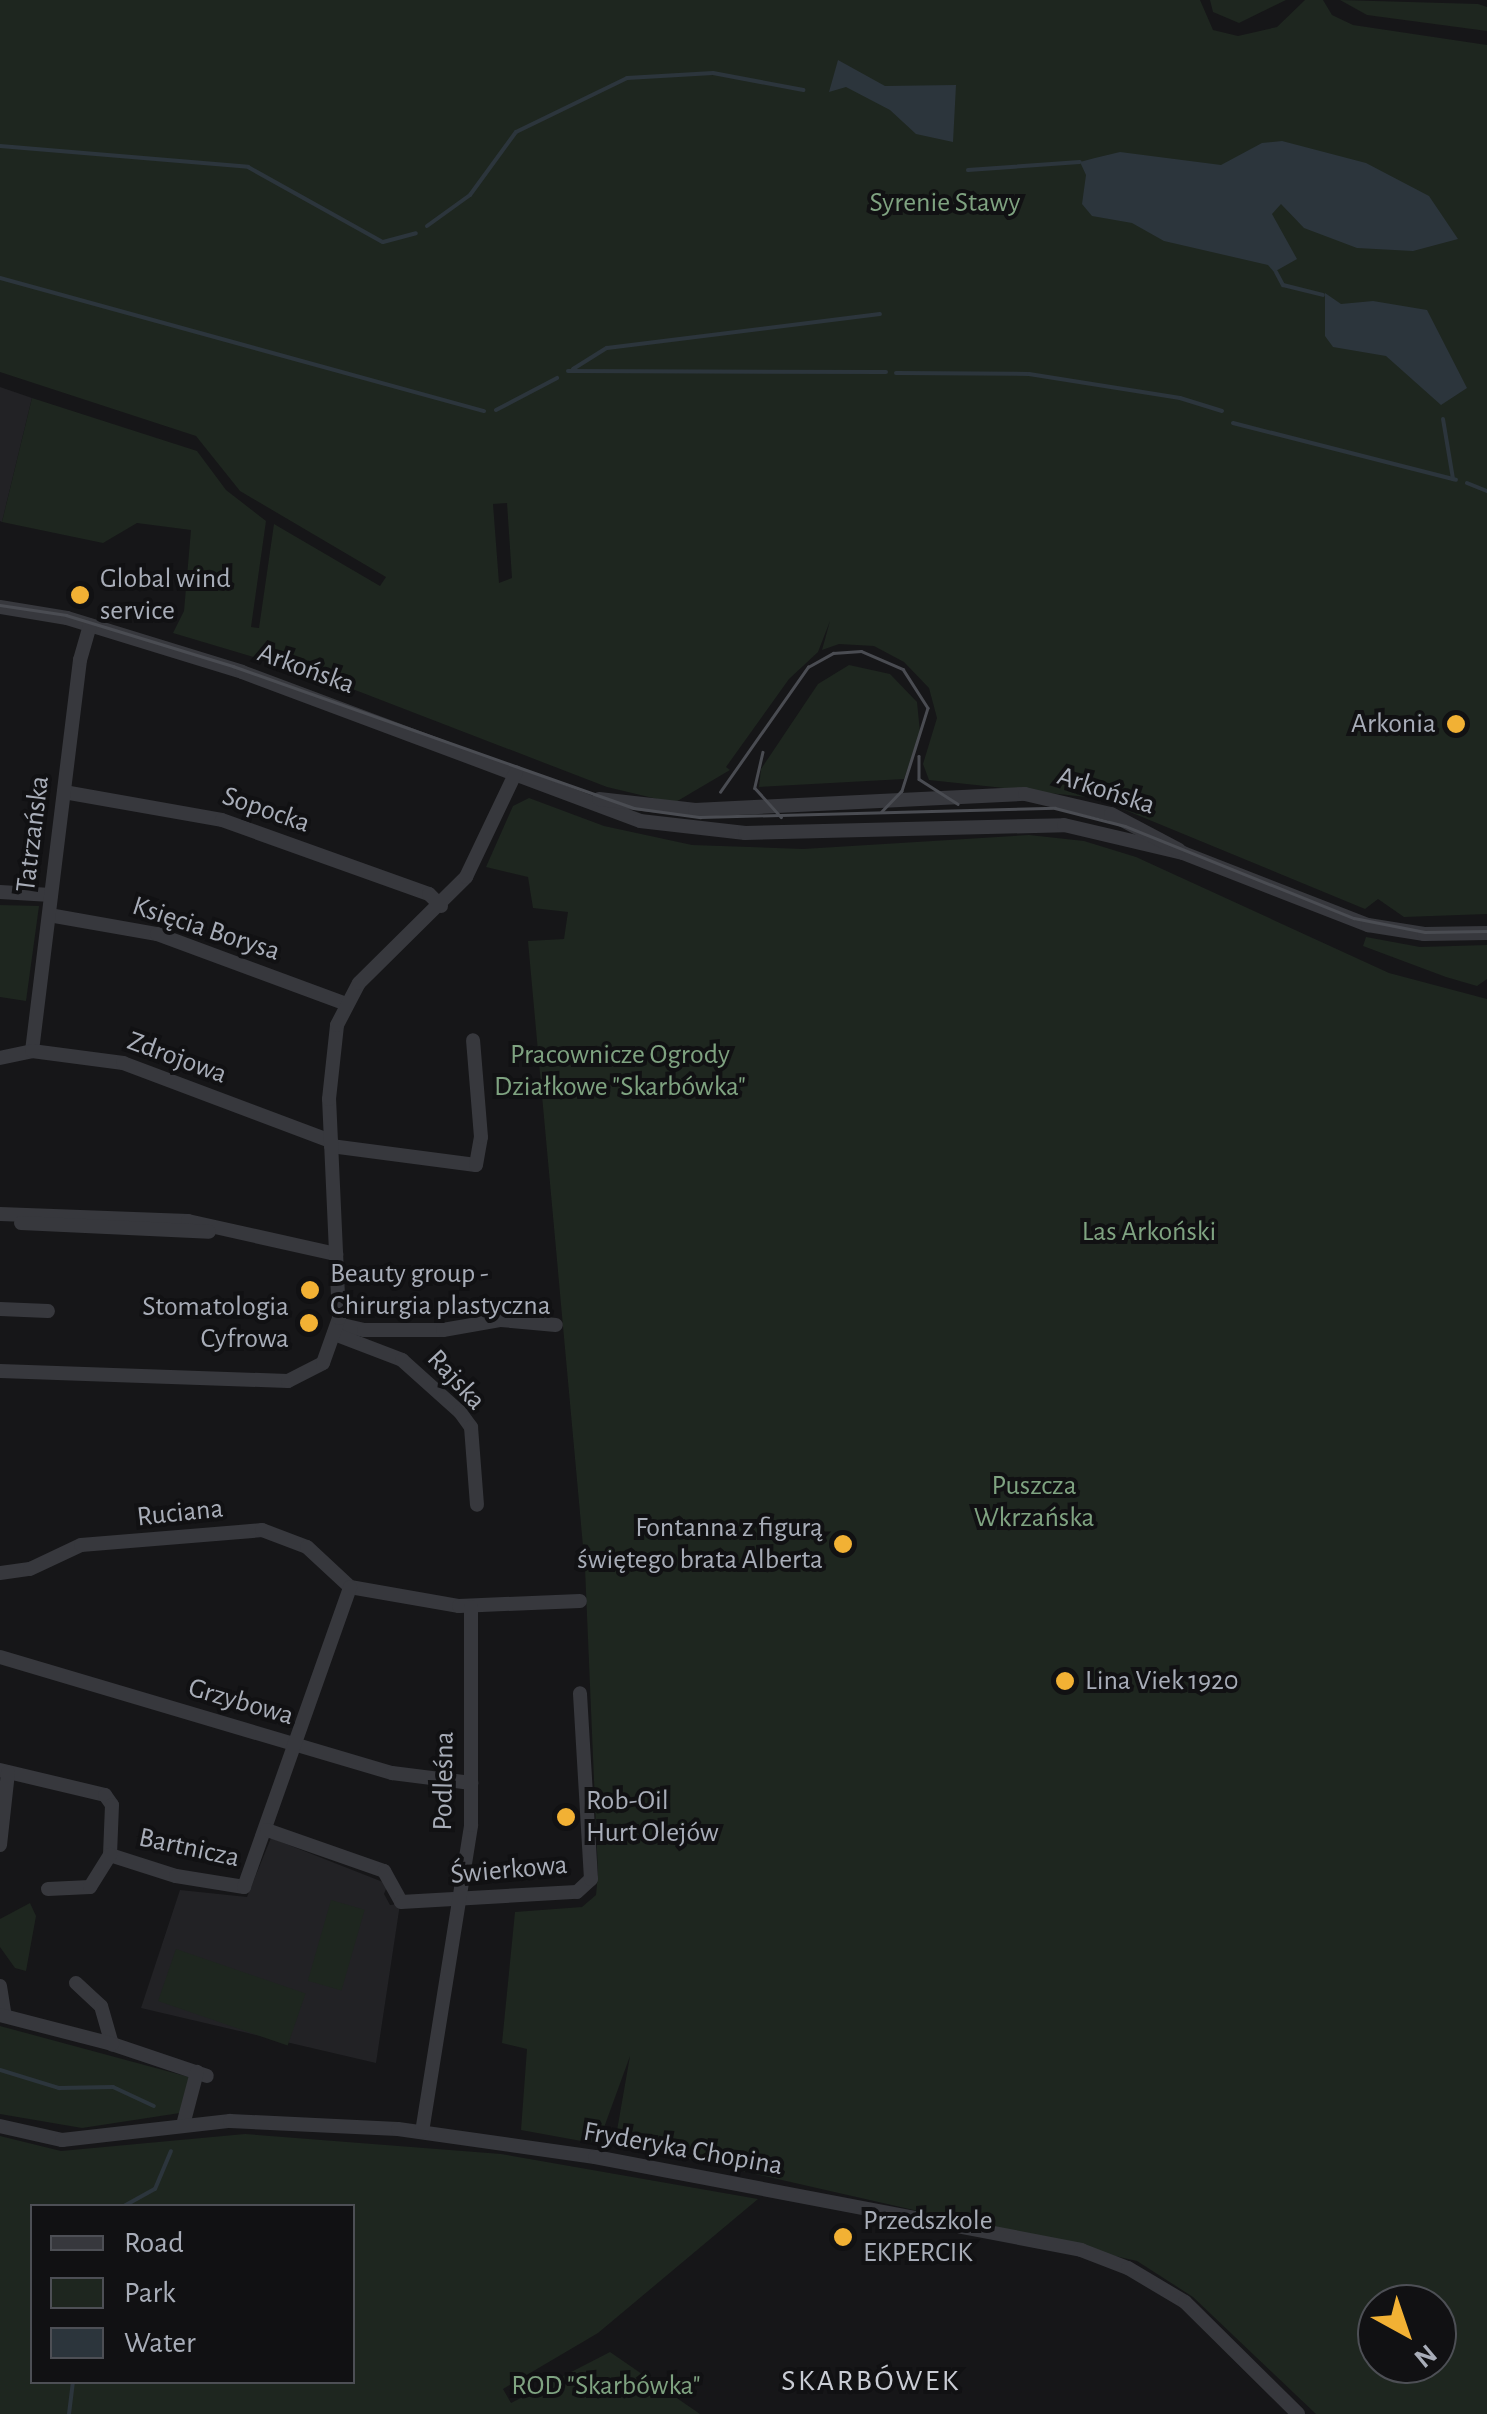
<!DOCTYPE html>
<meta charset="utf-8">
<style>
body{margin:0}
#map{position:relative;width:1487px;height:2414px;overflow:hidden;background:#161618;font-family:"Alegreya Sans",sans-serif}
div>[style]{position:absolute}
[style*='--x']{left:calc(var(--x)*1px);top:calc(var(--y)*1px);width:calc(var(--w)*1px);rotate:calc(var(--a)*1deg)}
.built>*{inset:0;background:#222225}
.green>*{inset:0;background:#1e261f;transform-origin:0 0}
.water>*{inset:0;background:#2c353c}
.stream>*{height:4px;margin:-2px;padding:0 2px;transform-origin:2px;border-radius:2px;background:#2c353c}
.minor>*{height:14px;margin:-7px;padding:0 7px;transform-origin:7px;border-radius:7px;background:#37383d}
.tram>*{height:2.5px;margin:-1.25px;padding:0 1.25px;transform-origin:1.25px;border-radius:1.25px;background:#4a4c52}
.dots>*{width:28px;height:28px;translate:-50% -50%;box-sizing:border-box;border:5px solid #111113;border-radius:50%}
span{translate:-50% -50%;white-space:nowrap;text-align:center;line-height:1.15;-webkit-text-stroke:8px #111113;paint-order:stroke}
.park-label{font-size:28px;color:#7fa381}
.poi-label{font-size:28px;color:#a8adb8}
.left{translate:0 -50%;text-align:left}
.right{translate:-100% -50%;text-align:right}
.street-label{font-size:28px;color:#a8adb8}
.neighbourhood-label{font-size:30px;color:#c9ccd4;letter-spacing:2.5px}
.legend{position:absolute;left:30px;top:2204px;width:325px;height:180px;box-sizing:border-box;background:#111113;border:2px solid #4d4f55;margin:0;padding:12px 18px;list-style:none;font-size:30px;color:#a8adb8}
.legend li{display:flex;align-items:center;gap:20px;height:50px}
.legend b{width:50px;border:2px solid #4d4f55}
.north{position:absolute;left:1357px;top:2284px;width:100px;height:100px;box-sizing:border-box;background:#111113;border:2px solid #4d4f55;border-radius:50%;rotate:140deg;font-size:28px;font-weight:700;line-height:40px;text-align:center;color:#a8adb8}
.north::after{content:'';display:block;margin:auto;width:35px;height:45px;background:#f2b134;clip-path:polygon(50% 0,100% 100%,50% 72%,0 100%)}
</style>
<div id="map">
<div class="built">
<i style="clip-path:polygon(0 387px,32px 398px,2px 522px,0 521px)"></i>
<i style="clip-path:polygon(271px 1838px,388px 1884px,384px 1894px,390px 1905px,400px 1904px,376px 2063px,141px 2008px,180px 1890px,247px 1897px)"></i>
</div>
<div class="green">
<i style="clip-path:polygon(evenodd,0 0,1200px 0,1213px 30px,1238px 36px,1277px 27px,1305px 0,1323px 0,1332px 15px,1353px 25px,1487px 45px,1487px 914px,1404px 917px,1378px 899px,1365px 909px,1096px 798px,929px 780px,923px 764px,937px 718px,929px 688px,904px 662px,874px 646px,839px 644px,822px 650px,830px 621px,818px 652px,789px 679px,726px 767px,730px 770px,674px 803px,607px 787px,324px 678px,173px 633px,184px 611px,191px 530px,137px 523px,103px 543px,2px 522px,32px 398px,197px 451px,226px 490px,266px 521px,251px 627px,259px 628px,274px 524px,380px 586px,386px 577px,240px 491px,196px 436px,0 372px,0 0,507px 503px,512px 578px,499px 583px,493px 504px,507px 503px)"></i>
<i style="clip-path:polygon(1210px 0,1286px 0,1239px 23px,1213px 12px)"></i>
<i style="clip-path:polygon(1340px 0,1478px 4px,1487px 7px,1487px 31px,1367px 15px)"></i>
<i style="clip-path:polygon(849px 665px,890px 674px,917px 702px,920px 732px,904px 779px,759px 787px,761px 769px,818px 684px)"></i>
<i style="clip-path:polygon(evenodd,529px 798px,604px 826px,692px 845px,803px 849px,1029px 835px,1084px 841px,1136px 857px,1389px 973px,1487px 999px,1487px 2414px,1316px 2414px,1193px 2297px,1137px 2261px,615px 2142px,630px 2056px,598px 2144px,521px 2130px,527px 2049px,502px 2043px,515px 1912px,582px 1907px,596px 1895px,598px 1874px,585px 1568px,528px 941px,564px 939px,568px 912px,533px 908px,528px 877px,486px 867px,513px 806px,529px 798px,1377px 2304px,1437px 2304px,1437px 2364px,1377px 2364px,1377px 2304px)"></i>
<i style="clip-path:polygon(0 905px,39px 906px,26px 1001px,0 997px)"></i>
<i style="clip-path:polygon(1366px 937px,1420px 947px,1487px 945px,1487px 979px,1477px 986px,1446px 977px,1363px 946px)"></i>
<i style="left:331px;top:1900px;width:35px;height:84px;rotate:16deg"></i>
<i style="clip-path:polygon(30px 1903px,36px 1916px,26px 1971px,15px 1968px,0 1947px,0 1919px)"></i>
<i style="left:176px;top:1949px;width:137px;height:55px;rotate:19deg"></i>
<i style="clip-path:polygon(0 2026px,189px 2077px,180px 2113px,82px 2128px,0 2114px)"></i>
<i style="clip-path:polygon(evenodd,245px 2134px,501px 2154px,758px 2199px,598px 2333px,503px 2389px,511px 2403px,610px 2352px,700px 2414px,0 2414px,0 2136px,61px 2151px,245px 2134px,352px 2206px,352px 2382px,32px 2382px,32px 2206px,352px 2206px)"></i>
</div>
<div class="water">
<i style="clip-path:polygon(838px 60px,885px 86px,956px 85px,953px 142px,916px 134px,890px 110px,846px 87px,829px 92px)"></i>
<i style="clip-path:polygon(1282px 141px,1366px 163px,1429px 196px,1458px 239px,1413px 251px,1357px 248px,1304px 228px,1281px 204px,1272px 214px,1297px 259px,1274px 272px,1268px 265px,1164px 241px,1132px 223px,1092px 216px,1082px 204px,1086px 175px,1080px 162px,1095px 158px,1120px 152px,1221px 165px,1262px 143px)"></i>
<i style="clip-path:polygon(1325px 293px,1341px 304px,1373px 301px,1427px 310px,1467px 388px,1441px 405px,1386px 356px,1333px 347px,1325px 336px)"></i>
</div>
<div class="stream">
<i style="--x:0;--y:146;--w:249;--a:4.8"></i>
<i style="--x:248;--y:167;--w:154;--a:29.1"></i>
<i style="--x:383;--y:242;--w:34;--a:-15"></i>
<i style="--x:968;--y:170;--w:112;--a:-4.1"></i>
<i style="--x:427;--y:226;--w:53;--a:-35.8"></i>
<i style="--x:470;--y:195;--w:78;--a:-53.9"></i>
<i style="--x:516;--y:132;--w:123;--a:-25.9"></i>
<i style="--x:627;--y:78;--w:86;--a:-3.3"></i>
<i style="--x:713;--y:73;--w:92;--a:10.7"></i>
<i style="--x:1276;--y:272;--w:15;--a:62"></i>
<i style="--x:1283;--y:285;--w:41;--a:14"></i>
<i style="--x:0;--y:278;--w:502;--a:15.37"></i>
<i style="--x:573;--y:369;--w:40;--a:-32"></i>
<i style="--x:607;--y:348;--w:275;--a:-7.1"></i>
<i style="--x:568;--y:371;--w:318;--a:0.2"></i>
<i style="--x:896;--y:373;--w:133;--a:0.4"></i>
<i style="--x:1029;--y:374;--w:153;--a:9"></i>
<i style="--x:1180;--y:398;--w:44;--a:17.2"></i>
<i style="--x:496;--y:410;--w:69;--a:-27.7"></i>
<i style="--x:1443;--y:419;--w:61;--a:80.5"></i>
<i style="--x:1233;--y:423;--w:230;--a:14.3"></i>
<i style="--x:1467;--y:483;--w:22;--a:22"></i>
<i style="--x:0;--y:2070;--w:62;--a:17"></i>
<i style="--x:59;--y:2088;--w:54;--a:-1.1"></i>
<i style="--x:113;--y:2087;--w:45;--a:24.9"></i>
<i style="--x:124;--y:2206;--w:35;--a:-29"></i>
<i style="--x:155;--y:2189;--w:41;--a:-67.2"></i>
<i style="--x:69;--y:2414;--w:32;--a:-83"></i>
</div>
<div class="minor">
<i style="--x:0;--y:607;--w:68;--a:9.3"></i>
<i style="--x:67;--y:618;--w:183;--a:17.1"></i>
<i style="--x:242;--y:672;--w:425;--a:20.5"></i>
<i style="--x:640;--y:821;--w:106;--a:6.5"></i>
<i style="--x:745;--y:833;--w:319;--a:-1.4"></i>
<i style="--x:1064;--y:825;--w:122;--a:13.2"></i>
<i style="--x:1183;--y:853;--w:199;--a:21.3"></i>
<i style="--x:1368;--y:925;--w:57;--a:9.1"></i>
<i style="--x:1424;--y:934;--w:63;--a:-0.9"></i>
<i style="--x:64;--y:792;--w:160;--a:10"></i>
<i style="--x:222;--y:820;--w:220;--a:19.7"></i>
<i style="--x:429;--y:894;--w:17;--a:45"></i>
<i style="--x:599;--y:799;--w:97;--a:6.5"></i>
<i style="--x:695;--y:810;--w:330;--a:-2.8"></i>
<i style="--x:1025;--y:794;--w:88;--a:13.1"></i>
<i style="--x:1111;--y:814;--w:77;--a:27.9"></i>
<i style="--x:0;--y:892;--w:51;--a:3.4"></i>
<i style="--x:49;--y:915;--w:110;--a:10"></i>
<i style="--x:157;--y:934;--w:199;--a:20.3"></i>
<i style="--x:32;--y:1051;--w:394;--a:-83"></i>
<i style="--x:80;--y:660;--w:36;--a:-74"></i>
<i style="--x:0;--y:1058;--w:33;--a:-12"></i>
<i style="--x:32;--y:1051;--w:92;--a:7.5"></i>
<i style="--x:123;--y:1063;--w:222;--a:20.6"></i>
<i style="--x:331;--y:1146;--w:146;--a:7.5"></i>
<i style="--x:476;--y:1165;--w:28;--a:-80"></i>
<i style="--x:481;--y:1137;--w:97;--a:-94.7"></i>
<i style="--x:0;--y:1214;--w:188;--a:2.1"></i>
<i style="--x:188;--y:1221;--w:152;--a:12.6"></i>
<i style="--x:21;--y:1223;--w:188;--a:2.7"></i>
<i style="--x:0;--y:1309;--w:48;--a:2.4"></i>
<i style="--x:338;--y:1324;--w:27;--a:13"></i>
<i style="--x:364;--y:1330;--w:79;--a:0"></i>
<i style="--x:443;--y:1330;--w:59;--a:-9.8"></i>
<i style="--x:501;--y:1320;--w:55;--a:5.2"></i>
<i style="--x:337;--y:1335;--w:70;--a:21"></i>
<i style="--x:402;--y:1360;--w:78;--a:41.9"></i>
<i style="--x:460;--y:1412;--w:19;--a:54"></i>
<i style="--x:471;--y:1427;--w:78;--a:85.6"></i>
<i style="--x:0;--y:1371;--w:288;--a:2"></i>
<i style="--x:288;--y:1381;--w:39;--a:-27"></i>
<i style="--x:323;--y:1363;--w:48;--a:-70.4"></i>
<i style="--x:339;--y:1318;--w:219;--a:-92.6"></i>
<i style="--x:329;--y:1099;--w:74;--a:-83.8"></i>
<i style="--x:337;--y:1025;--w:47;--a:-62.4"></i>
<i style="--x:359;--y:983;--w:151;--a:-44.7"></i>
<i style="--x:466;--y:877;--w:116;--a:-64.5"></i>
<i style="--x:0;--y:1573;--w:30;--a:-8"></i>
<i style="--x:30;--y:1569;--w:56;--a:-25.2"></i>
<i style="--x:81;--y:1545;--w:182;--a:-4.7"></i>
<i style="--x:262;--y:1530;--w:48;--a:20.7"></i>
<i style="--x:307;--y:1547;--w:59;--a:42.9"></i>
<i style="--x:350;--y:1587;--w:111;--a:9.9"></i>
<i style="--x:459;--y:1606;--w:121;--a:-2.4"></i>
<i style="--x:0;--y:1657;--w:409;--a:16.5"></i>
<i style="--x:392;--y:1773;--w:80;--a:7.2"></i>
<i style="--x:0;--y:1770;--w:108;--a:13.4"></i>
<i style="--x:105;--y:1795;--w:12;--a:55"></i>
<i style="--x:112;--y:1805;--w:50;--a:92.3"></i>
<i style="--x:110;--y:1855;--w:69;--a:17.7"></i>
<i style="--x:176;--y:1876;--w:69;--a:9.2"></i>
<i style="--x:244;--y:1887;--w:318;--a:-70.5"></i>
<i style="--x:267;--y:1830;--w:124;--a:19.3"></i>
<i style="--x:384;--y:1871;--w:35;--a:61"></i>
<i style="--x:401;--y:1902;--w:176;--a:-3.3"></i>
<i style="--x:577;--y:1892;--w:19;--a:-43"></i>
<i style="--x:591;--y:1879;--w:186;--a:-93.4"></i>
<i style="--x:0;--y:1845;--w:73;--a:-83.7"></i>
<i style="--x:48;--y:1889;--w:42;--a:-2.7"></i>
<i style="--x:90;--y:1887;--w:38;--a:-58"></i>
<i style="--x:76;--y:1983;--w:34;--a:43"></i>
<i style="--x:101;--y:2006;--w:40;--a:74"></i>
<i style="--x:112;--y:2044;--w:100;--a:18.6"></i>
<i style="--x:0;--y:1986;--w:30;--a:81"></i>
<i style="--x:0;--y:2015;--w:116;--a:14.5"></i>
<i style="--x:183;--y:2125;--w:55;--a:-75.2"></i>
<i style="--x:0;--y:2126;--w:64;--a:12.7"></i>
<i style="--x:62;--y:2140;--w:169;--a:-6.5"></i>
<i style="--x:230;--y:2121;--w:168;--a:2.7"></i>
<i style="--x:398;--y:2129;--w:199;--a:8.1"></i>
<i style="--x:595;--y:2157;--w:495;--a:10.8"></i>
<i style="--x:1081;--y:2250;--w:50;--a:21"></i>
<i style="--x:1128;--y:2268;--w:66;--a:30.8"></i>
<i style="--x:1185;--y:2302;--w:159;--a:44.7"></i>
<i style="--x:422;--y:2132;--w:311;--a:-80.9"></i>
<i style="--x:471;--y:1825;--w:218;--a:-90"></i>
</div>
<div class="tram">
<i style="--x:0;--y:605;--w:67;--a:8.6"></i>
<i style="--x:66;--y:615;--w:175;--a:17"></i>
<i style="--x:233;--y:666;--w:425;--a:19.5"></i>
<i style="--x:634;--y:808;--w:67;--a:7.8"></i>
<i style="--x:700;--y:817;--w:355;--a:-1.5"></i>
<i style="--x:1055;--y:808;--w:72;--a:14.4"></i>
<i style="--x:1125;--y:826;--w:247;--a:21.9"></i>
<i style="--x:1354;--y:918;--w:72;--a:11.2"></i>
<i style="--x:1425;--y:932;--w:62;--a:-0.9"></i>
<i style="--x:763;--y:752;--w:37;--a:103"></i>
<i style="--x:755;--y:788;--w:39;--a:48"></i>
<i style="--x:919;--y:756;--w:23;--a:90"></i>
<i style="--x:919;--y:779;--w:46;--a:32.7"></i>
<i style="--x:720;--y:792;--w:153;--a:-54.9"></i>
<i style="--x:808;--y:667;--w:29;--a:-29"></i>
<i style="--x:833;--y:653;--w:28;--a:-4"></i>
<i style="--x:861;--y:651;--w:46;--a:23.2"></i>
<i style="--x:903;--y:669;--w:46;--a:57.3"></i>
<i style="--x:928;--y:708;--w:87;--a:107.4"></i>
<i style="--x:902;--y:791;--w:29;--a:134"></i>
</div>
<div class="dots">
<i style="left:80px;top:595px;background:#f2b134"></i>
<i style="left:1456px;top:724px;background:#f2b134"></i>
<i style="left:310px;top:1290px;background:#f2b134"></i>
<i style="left:309px;top:1323px;background:#f2b134"></i>
<i style="left:843px;top:1544px;background:#f2b134"></i>
<i style="left:1065px;top:1681px;background:#f2b134"></i>
<i style="left:566px;top:1817px;background:#f2b134"></i>
<i style="left:843px;top:2237px;background:#f2b134"></i>
</div>
<div class="park-label">
<span style="left:945px;top:203px">Syrenie Stawy</span>
<span style="left:620px;top:1071px">Pracownicze Ogrody<br>Działkowe "Skarbówka"</span>
<span style="left:1149px;top:1232px">Las Arkoński</span>
<span style="left:1034px;top:1502px">Puszcza<br>Wkrzańska</span>
<span style="left:606px;top:2386px">ROD "Skarbówka"</span>
</div>
<div class="poi-label">
<span class="left" style="left:100px;top:595px">Global wind<br>service</span>
<span class="right" style="left:1436px;top:724px">Arkonia</span>
<span class="left" style="left:330px;top:1290px">Beauty group -<br>Chirurgia plastyczna</span>
<span class="right" style="left:289px;top:1323px">Stomatologia<br>Cyfrowa</span>
<span class="right" style="left:823px;top:1544px">Fontanna z figurą<br>świętego brata Alberta</span>
<span class="left" style="left:1085px;top:1681px">Lina Viek 1920</span>
<span class="left" style="left:586px;top:1817px">Rob-Oil<br>Hurt Olejów</span>
<span class="left" style="left:863px;top:2237px">Przedszkole<br>EKPERCIK</span>
</div>
<div class="street-label">
<span style="left:306px;top:669px;rotate:20deg">Arkońska</span>
<span style="left:1106px;top:791px;rotate:18deg">Arkońska</span>
<span style="left:266px;top:810px;rotate:19deg">Sopocka</span>
<span style="left:33px;top:834px;rotate:-83deg">Tatrzańska</span>
<span style="left:206px;top:929px;rotate:18deg">Księcia Borysa</span>
<span style="left:177px;top:1058px;rotate:20deg">Zdrojowa</span>
<span style="left:456px;top:1380px;rotate:47deg">Rajska</span>
<span style="left:180px;top:1513px;rotate:-6deg">Ruciana</span>
<span style="left:241px;top:1702px;rotate:16deg">Grzybowa</span>
<span style="left:444px;top:1781px;rotate:-89deg">Podleśna</span>
<span style="left:189px;top:1848px;rotate:12deg">Bartnicza</span>
<span style="left:509px;top:1870px;rotate:-5deg">Świerkowa</span>
<span style="left:683px;top:2149px;rotate:10deg">Fryderyka Chopina</span>
</div>
<div class="neighbourhood-label">
<span style="left:871px;top:2381px">SKARBÓWEK</span>
</div>
<ul class="legend">
<li><b style="height:12px;background:#37383d"></b>Road</li>
<li><b style="height:28px;background:#1e261f"></b>Park</li>
<li><b style="height:28px;background:#2c353c"></b>Water</li>
</ul>
<div class="north">N</div>
</div>
